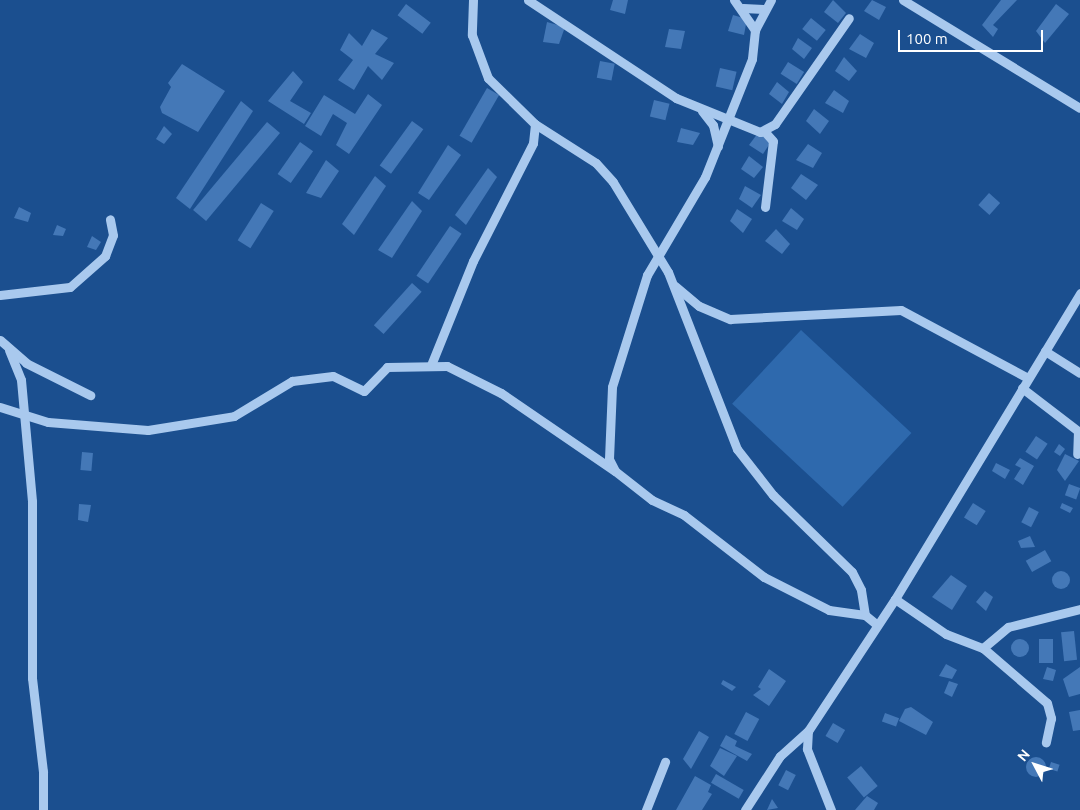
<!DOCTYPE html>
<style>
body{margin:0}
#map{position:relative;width:1080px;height:810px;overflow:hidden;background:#1b4f8f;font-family:Ubuntu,sans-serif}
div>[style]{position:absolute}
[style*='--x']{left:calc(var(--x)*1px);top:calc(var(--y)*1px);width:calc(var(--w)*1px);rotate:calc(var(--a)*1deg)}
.green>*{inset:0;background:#2e69ad;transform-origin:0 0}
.building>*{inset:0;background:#4478b7;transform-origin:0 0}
.round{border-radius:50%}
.minor>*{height:9px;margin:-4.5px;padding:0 4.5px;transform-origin:4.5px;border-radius:4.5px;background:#a9c9ee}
span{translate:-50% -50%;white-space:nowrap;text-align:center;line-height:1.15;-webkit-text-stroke:4.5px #1b4f8f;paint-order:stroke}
.north{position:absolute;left:1010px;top:740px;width:50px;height:50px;-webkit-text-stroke:4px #1b4f8f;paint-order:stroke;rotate:310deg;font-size:14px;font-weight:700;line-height:20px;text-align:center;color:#fff}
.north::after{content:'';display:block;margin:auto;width:18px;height:22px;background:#fff;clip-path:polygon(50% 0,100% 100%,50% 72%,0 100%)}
.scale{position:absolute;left:898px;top:30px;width:145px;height:22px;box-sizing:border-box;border:2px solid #fff;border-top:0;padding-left:6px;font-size:15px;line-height:18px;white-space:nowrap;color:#fff;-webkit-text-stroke:4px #1b4f8f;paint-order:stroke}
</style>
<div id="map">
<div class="green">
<i style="left:801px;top:330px;width:151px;height:101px;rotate:43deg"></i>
</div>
<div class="building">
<i style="clip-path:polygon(613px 0,628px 0,625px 14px,610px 10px)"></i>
<i style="clip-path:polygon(833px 0,846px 13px,838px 23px,824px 12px)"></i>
<i style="clip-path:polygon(872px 0,886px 7px,879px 20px,864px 11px)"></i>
<i style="clip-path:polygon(1001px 0,1017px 0,993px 25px,998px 29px,993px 37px,982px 25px)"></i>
<i style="left:406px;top:4px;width:31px;height:14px;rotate:37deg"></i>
<i style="clip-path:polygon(1056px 4px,1069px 14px,1045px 43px,1036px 31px)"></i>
<i style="clip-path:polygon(733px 15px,747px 19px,744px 35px,728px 31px)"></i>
<i style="left:811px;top:18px;width:19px;height:14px;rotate:39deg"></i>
<i style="clip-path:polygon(547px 22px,565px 27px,559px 44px,543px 42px)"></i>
<i style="clip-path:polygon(372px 29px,388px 38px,375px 54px,394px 63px,382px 80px,368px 66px,354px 90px,338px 80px,353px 60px,340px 50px,349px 33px,362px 46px)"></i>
<i style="clip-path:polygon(669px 29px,685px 31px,681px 49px,665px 47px)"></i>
<i style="clip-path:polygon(860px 34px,874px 43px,866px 58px,849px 49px)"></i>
<i style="clip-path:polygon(798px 38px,812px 48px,804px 59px,792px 49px)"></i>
<i style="clip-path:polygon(844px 57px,857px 71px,849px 81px,835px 71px)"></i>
<i style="left:600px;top:61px;width:15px;height:17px;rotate:11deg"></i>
<i style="left:788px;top:62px;width:19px;height:14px;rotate:32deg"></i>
<i style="clip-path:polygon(182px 64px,225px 91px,198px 132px,162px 113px,160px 107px,171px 87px,168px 83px)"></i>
<i style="left:720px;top:68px;width:17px;height:19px;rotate:13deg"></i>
<i style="clip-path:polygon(293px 71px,303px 82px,290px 101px,311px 113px,304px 124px,268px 101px)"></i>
<i style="clip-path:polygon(777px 82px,789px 92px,782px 104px,769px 94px)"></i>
<i style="left:487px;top:88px;width:14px;height:55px;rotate:30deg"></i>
<i style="clip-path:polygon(834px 90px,849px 101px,843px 113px,825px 103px)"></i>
<i style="clip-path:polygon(368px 94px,382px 105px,349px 154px,336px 145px,347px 123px,333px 114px,321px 136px,305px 126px,324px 95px,355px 114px)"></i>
<i style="left:654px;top:100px;width:16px;height:17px;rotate:14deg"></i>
<i style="clip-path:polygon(241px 101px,253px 111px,190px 209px,176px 198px)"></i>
<i style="clip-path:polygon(814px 109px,829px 121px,820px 134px,806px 121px)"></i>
<i style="left:412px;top:121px;width:14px;height:55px;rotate:36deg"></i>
<i style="left:267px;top:122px;width:17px;height:115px;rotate:40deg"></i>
<i style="clip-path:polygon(164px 126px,172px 134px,164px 144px,156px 139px)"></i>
<i style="clip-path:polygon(681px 128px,700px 133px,693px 145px,677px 142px)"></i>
<i style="clip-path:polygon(758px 133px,772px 140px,763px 154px,749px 145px)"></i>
<i style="left:300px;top:142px;width:16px;height:39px;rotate:35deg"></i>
<i style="clip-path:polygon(808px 144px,822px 153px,813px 168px,796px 160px)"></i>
<i style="clip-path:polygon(448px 145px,461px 155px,429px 200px,418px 193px)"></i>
<i style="clip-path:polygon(749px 156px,763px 167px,754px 178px,741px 169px)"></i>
<i style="clip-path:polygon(326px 160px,339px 171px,321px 198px,306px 193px)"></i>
<i style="clip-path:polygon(488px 168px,497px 177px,466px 225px,455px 215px)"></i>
<i style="clip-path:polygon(801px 174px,818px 185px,806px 200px,791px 188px)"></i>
<i style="clip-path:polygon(375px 176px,386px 186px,354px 235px,342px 224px)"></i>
<i style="clip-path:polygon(745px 186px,761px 195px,752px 208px,739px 199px)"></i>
<i style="left:989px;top:193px;width:15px;height:16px;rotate:42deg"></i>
<i style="clip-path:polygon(412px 201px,422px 211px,392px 258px,378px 250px)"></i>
<i style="left:261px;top:203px;width:15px;height:44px;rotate:32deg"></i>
<i style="clip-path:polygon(19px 207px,31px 213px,28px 222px,14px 218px)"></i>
<i style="clip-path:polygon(791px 208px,804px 219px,797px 230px,782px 221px)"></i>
<i style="clip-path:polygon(737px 209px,752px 219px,743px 233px,730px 221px)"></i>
<i style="clip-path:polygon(57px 225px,66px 229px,63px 236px,53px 235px)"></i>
<i style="left:450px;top:226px;width:14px;height:60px;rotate:34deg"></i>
<i style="clip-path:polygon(776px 229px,790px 244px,782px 254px,765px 241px)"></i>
<i style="clip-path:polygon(92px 236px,101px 242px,96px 250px,87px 247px)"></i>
<i style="left:412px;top:283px;width:13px;height:57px;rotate:42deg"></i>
<i style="left:1036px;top:436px;width:14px;height:19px;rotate:34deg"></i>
<i style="clip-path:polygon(1059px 444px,1065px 449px,1060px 456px,1054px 452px)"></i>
<i style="left:82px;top:452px;width:11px;height:18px;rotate:5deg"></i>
<i style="clip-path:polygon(1065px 454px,1079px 461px,1065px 481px,1057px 470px)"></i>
<i style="clip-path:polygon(1020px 458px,1034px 466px,1023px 485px,1014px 479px,1021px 468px,1015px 465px)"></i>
<i style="clip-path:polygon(996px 463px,1010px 470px,1005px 479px,992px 471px)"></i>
<i style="left:1069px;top:484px;width:12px;height:12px;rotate:20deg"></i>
<i style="left:973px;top:503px;width:15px;height:17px;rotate:32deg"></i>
<i style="clip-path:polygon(1062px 503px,1073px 508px,1070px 513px,1060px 508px)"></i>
<i style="clip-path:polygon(79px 504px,91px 505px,88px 522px,78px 520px)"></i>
<i style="left:1029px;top:507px;width:11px;height:17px;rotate:27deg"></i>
<i style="clip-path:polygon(1030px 536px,1035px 547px,1021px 548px,1018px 541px)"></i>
<i style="left:1045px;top:550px;width:13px;height:22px;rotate:61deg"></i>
<i class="round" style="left:1052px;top:571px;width:18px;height:18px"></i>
<i style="clip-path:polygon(951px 575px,967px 586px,952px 610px,932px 597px)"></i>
<i style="clip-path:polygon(985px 591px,993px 597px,986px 611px,976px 602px)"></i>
<i style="left:1074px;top:631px;width:29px;height:13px;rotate:84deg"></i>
<i class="round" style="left:1011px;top:639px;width:18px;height:18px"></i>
<i style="left:1039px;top:639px;width:14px;height:24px"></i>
<i style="clip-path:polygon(946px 664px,957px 670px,952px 679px,939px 676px)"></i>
<i style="clip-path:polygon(1047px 667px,1056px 670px,1053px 681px,1043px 679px)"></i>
<i style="clip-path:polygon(1080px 667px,1080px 694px,1069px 697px,1063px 679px)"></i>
<i style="clip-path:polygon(769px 669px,786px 681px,769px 706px,753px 695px,761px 689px,758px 687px)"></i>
<i style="clip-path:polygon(723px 680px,736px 687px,732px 691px,721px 684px)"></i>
<i style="clip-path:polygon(949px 681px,958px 684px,952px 697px,944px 693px)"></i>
<i style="clip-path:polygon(911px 707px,933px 722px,926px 735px,899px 721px,905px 709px)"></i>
<i style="clip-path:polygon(1080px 710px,1080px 730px,1073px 731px,1069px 712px)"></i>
<i style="left:746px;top:712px;width:15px;height:25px;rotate:28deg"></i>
<i style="left:885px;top:713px;width:15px;height:9px;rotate:20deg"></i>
<i style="left:833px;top:723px;width:14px;height:15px;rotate:30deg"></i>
<i style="clip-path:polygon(699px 731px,709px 737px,691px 769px,683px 759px)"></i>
<i style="clip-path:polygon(726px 735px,737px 741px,735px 746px,752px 754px,747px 761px,720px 746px)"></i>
<i style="clip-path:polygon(720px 748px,737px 756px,724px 776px,710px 766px)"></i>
<i class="round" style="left:1026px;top:757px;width:20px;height:20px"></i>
<i style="left:1051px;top:762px;width:9px;height:7px;rotate:18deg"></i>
<i style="left:861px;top:766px;width:26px;height:18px;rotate:50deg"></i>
<i style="left:786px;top:770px;width:11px;height:17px;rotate:27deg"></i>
<i style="left:716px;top:774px;width:32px;height:10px;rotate:30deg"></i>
<i style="clip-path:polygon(695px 776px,711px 785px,708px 792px,712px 794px,702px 810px,676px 810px)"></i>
<i style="clip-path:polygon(867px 796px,878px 803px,874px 810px,855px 810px)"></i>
<i style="clip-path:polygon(772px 799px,778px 808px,767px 810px)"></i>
</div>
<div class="minor">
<i style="--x:473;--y:0;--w:35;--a:92"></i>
<i style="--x:472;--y:35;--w:46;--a:69.6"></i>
<i style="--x:488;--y:78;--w:66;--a:44.4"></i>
<i style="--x:535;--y:124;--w:72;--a:32.6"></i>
<i style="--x:596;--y:163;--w:25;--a:48"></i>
<i style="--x:613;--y:182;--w:105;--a:58.6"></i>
<i style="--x:668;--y:272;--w:190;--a:68.7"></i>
<i style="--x:737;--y:449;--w:58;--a:52"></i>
<i style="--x:773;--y:495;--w:110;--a:44.3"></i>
<i style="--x:852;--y:572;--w:20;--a:63"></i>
<i style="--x:861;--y:590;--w:25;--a:81"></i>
<i style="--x:528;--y:0;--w:178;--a:33.5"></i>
<i style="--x:676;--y:98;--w:91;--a:22"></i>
<i style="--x:760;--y:132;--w:17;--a:-28"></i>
<i style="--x:775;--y:124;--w:129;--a:-55.1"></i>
<i style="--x:734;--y:0;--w:37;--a:55"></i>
<i style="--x:755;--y:30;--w:29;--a:96"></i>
<i style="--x:752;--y:59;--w:127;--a:111.7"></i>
<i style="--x:705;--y:177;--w:114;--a:120.6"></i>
<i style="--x:647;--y:275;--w:117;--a:107.4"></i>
<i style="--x:612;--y:387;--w:72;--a:92.4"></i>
<i style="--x:609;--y:459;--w:13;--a:63"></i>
<i style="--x:615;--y:471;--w:47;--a:38.1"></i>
<i style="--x:652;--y:500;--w:35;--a:25"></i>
<i style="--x:684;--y:515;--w:101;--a:37.8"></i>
<i style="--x:764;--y:577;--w:73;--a:26.9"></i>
<i style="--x:829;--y:610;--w:36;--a:8"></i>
<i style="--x:865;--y:615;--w:13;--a:39"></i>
<i style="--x:903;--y:0;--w:207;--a:31.4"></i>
<i style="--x:743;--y:8;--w:21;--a:3"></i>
<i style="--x:755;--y:30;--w:34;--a:-62"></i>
<i style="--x:702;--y:111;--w:18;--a:52"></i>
<i style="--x:713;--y:125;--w:22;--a:77"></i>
<i style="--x:765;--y:207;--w:66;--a:-83.1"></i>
<i style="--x:773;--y:141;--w:12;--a:-132"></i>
<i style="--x:675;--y:286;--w:31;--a:40"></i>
<i style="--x:699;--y:306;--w:34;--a:23"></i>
<i style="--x:730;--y:319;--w:171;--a:-3"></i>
<i style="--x:901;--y:310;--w:144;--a:28.2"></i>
<i style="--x:0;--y:295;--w:70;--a:-6.5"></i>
<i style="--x:70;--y:287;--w:47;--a:-41.5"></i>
<i style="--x:105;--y:256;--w:22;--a:-69"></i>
<i style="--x:113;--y:235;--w:16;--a:-101"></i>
<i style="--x:0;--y:340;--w:35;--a:41"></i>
<i style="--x:26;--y:363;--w:72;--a:26.6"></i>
<i style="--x:9;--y:350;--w:32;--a:68"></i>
<i style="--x:21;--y:380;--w:122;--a:84.8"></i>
<i style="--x:32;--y:502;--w:176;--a:90"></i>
<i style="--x:32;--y:678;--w:95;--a:83.3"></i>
<i style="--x:43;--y:772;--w:38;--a:90"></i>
<i style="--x:1045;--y:351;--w:41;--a:32.2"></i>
<i style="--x:431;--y:365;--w:112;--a:-68"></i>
<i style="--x:473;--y:261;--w:132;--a:-63"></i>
<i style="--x:533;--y:143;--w:19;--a:-84"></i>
<i style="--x:1022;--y:388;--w:71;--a:37.5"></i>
<i style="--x:1078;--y:431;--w:23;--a:92"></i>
<i style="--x:0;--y:407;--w:50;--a:17.4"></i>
<i style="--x:48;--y:422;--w:100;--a:4.6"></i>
<i style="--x:148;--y:430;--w:87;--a:-9.2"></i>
<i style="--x:234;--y:416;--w:68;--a:-31.1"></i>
<i style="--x:292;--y:381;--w:41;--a:-7"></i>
<i style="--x:333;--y:376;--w:34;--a:26"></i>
<i style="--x:364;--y:391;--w:33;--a:-46"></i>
<i style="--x:387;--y:367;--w:60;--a:-1"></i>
<i style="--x:447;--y:366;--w:60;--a:26.6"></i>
<i style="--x:501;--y:393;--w:138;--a:34.4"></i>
<i style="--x:895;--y:599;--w:62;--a:34.5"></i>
<i style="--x:946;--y:634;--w:40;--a:21"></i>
<i style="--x:983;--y:648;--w:33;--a:-40"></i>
<i style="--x:1008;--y:627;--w:74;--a:-14"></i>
<i style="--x:983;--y:648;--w:84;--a:40.7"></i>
<i style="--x:1047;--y:703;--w:16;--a:75"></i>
<i style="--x:1051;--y:718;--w:25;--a:102"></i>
<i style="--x:646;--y:810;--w:52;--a:-68.4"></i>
<i style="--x:745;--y:810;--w:64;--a:-57.1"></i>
<i style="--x:780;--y:756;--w:38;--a:-42"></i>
<i style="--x:831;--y:810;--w:66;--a:-111.5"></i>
<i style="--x:807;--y:749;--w:18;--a:-87"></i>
<i style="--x:808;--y:731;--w:158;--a:-56.6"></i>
<i style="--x:895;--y:599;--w:358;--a:-58.8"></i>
</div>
<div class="north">N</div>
<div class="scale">100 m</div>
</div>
